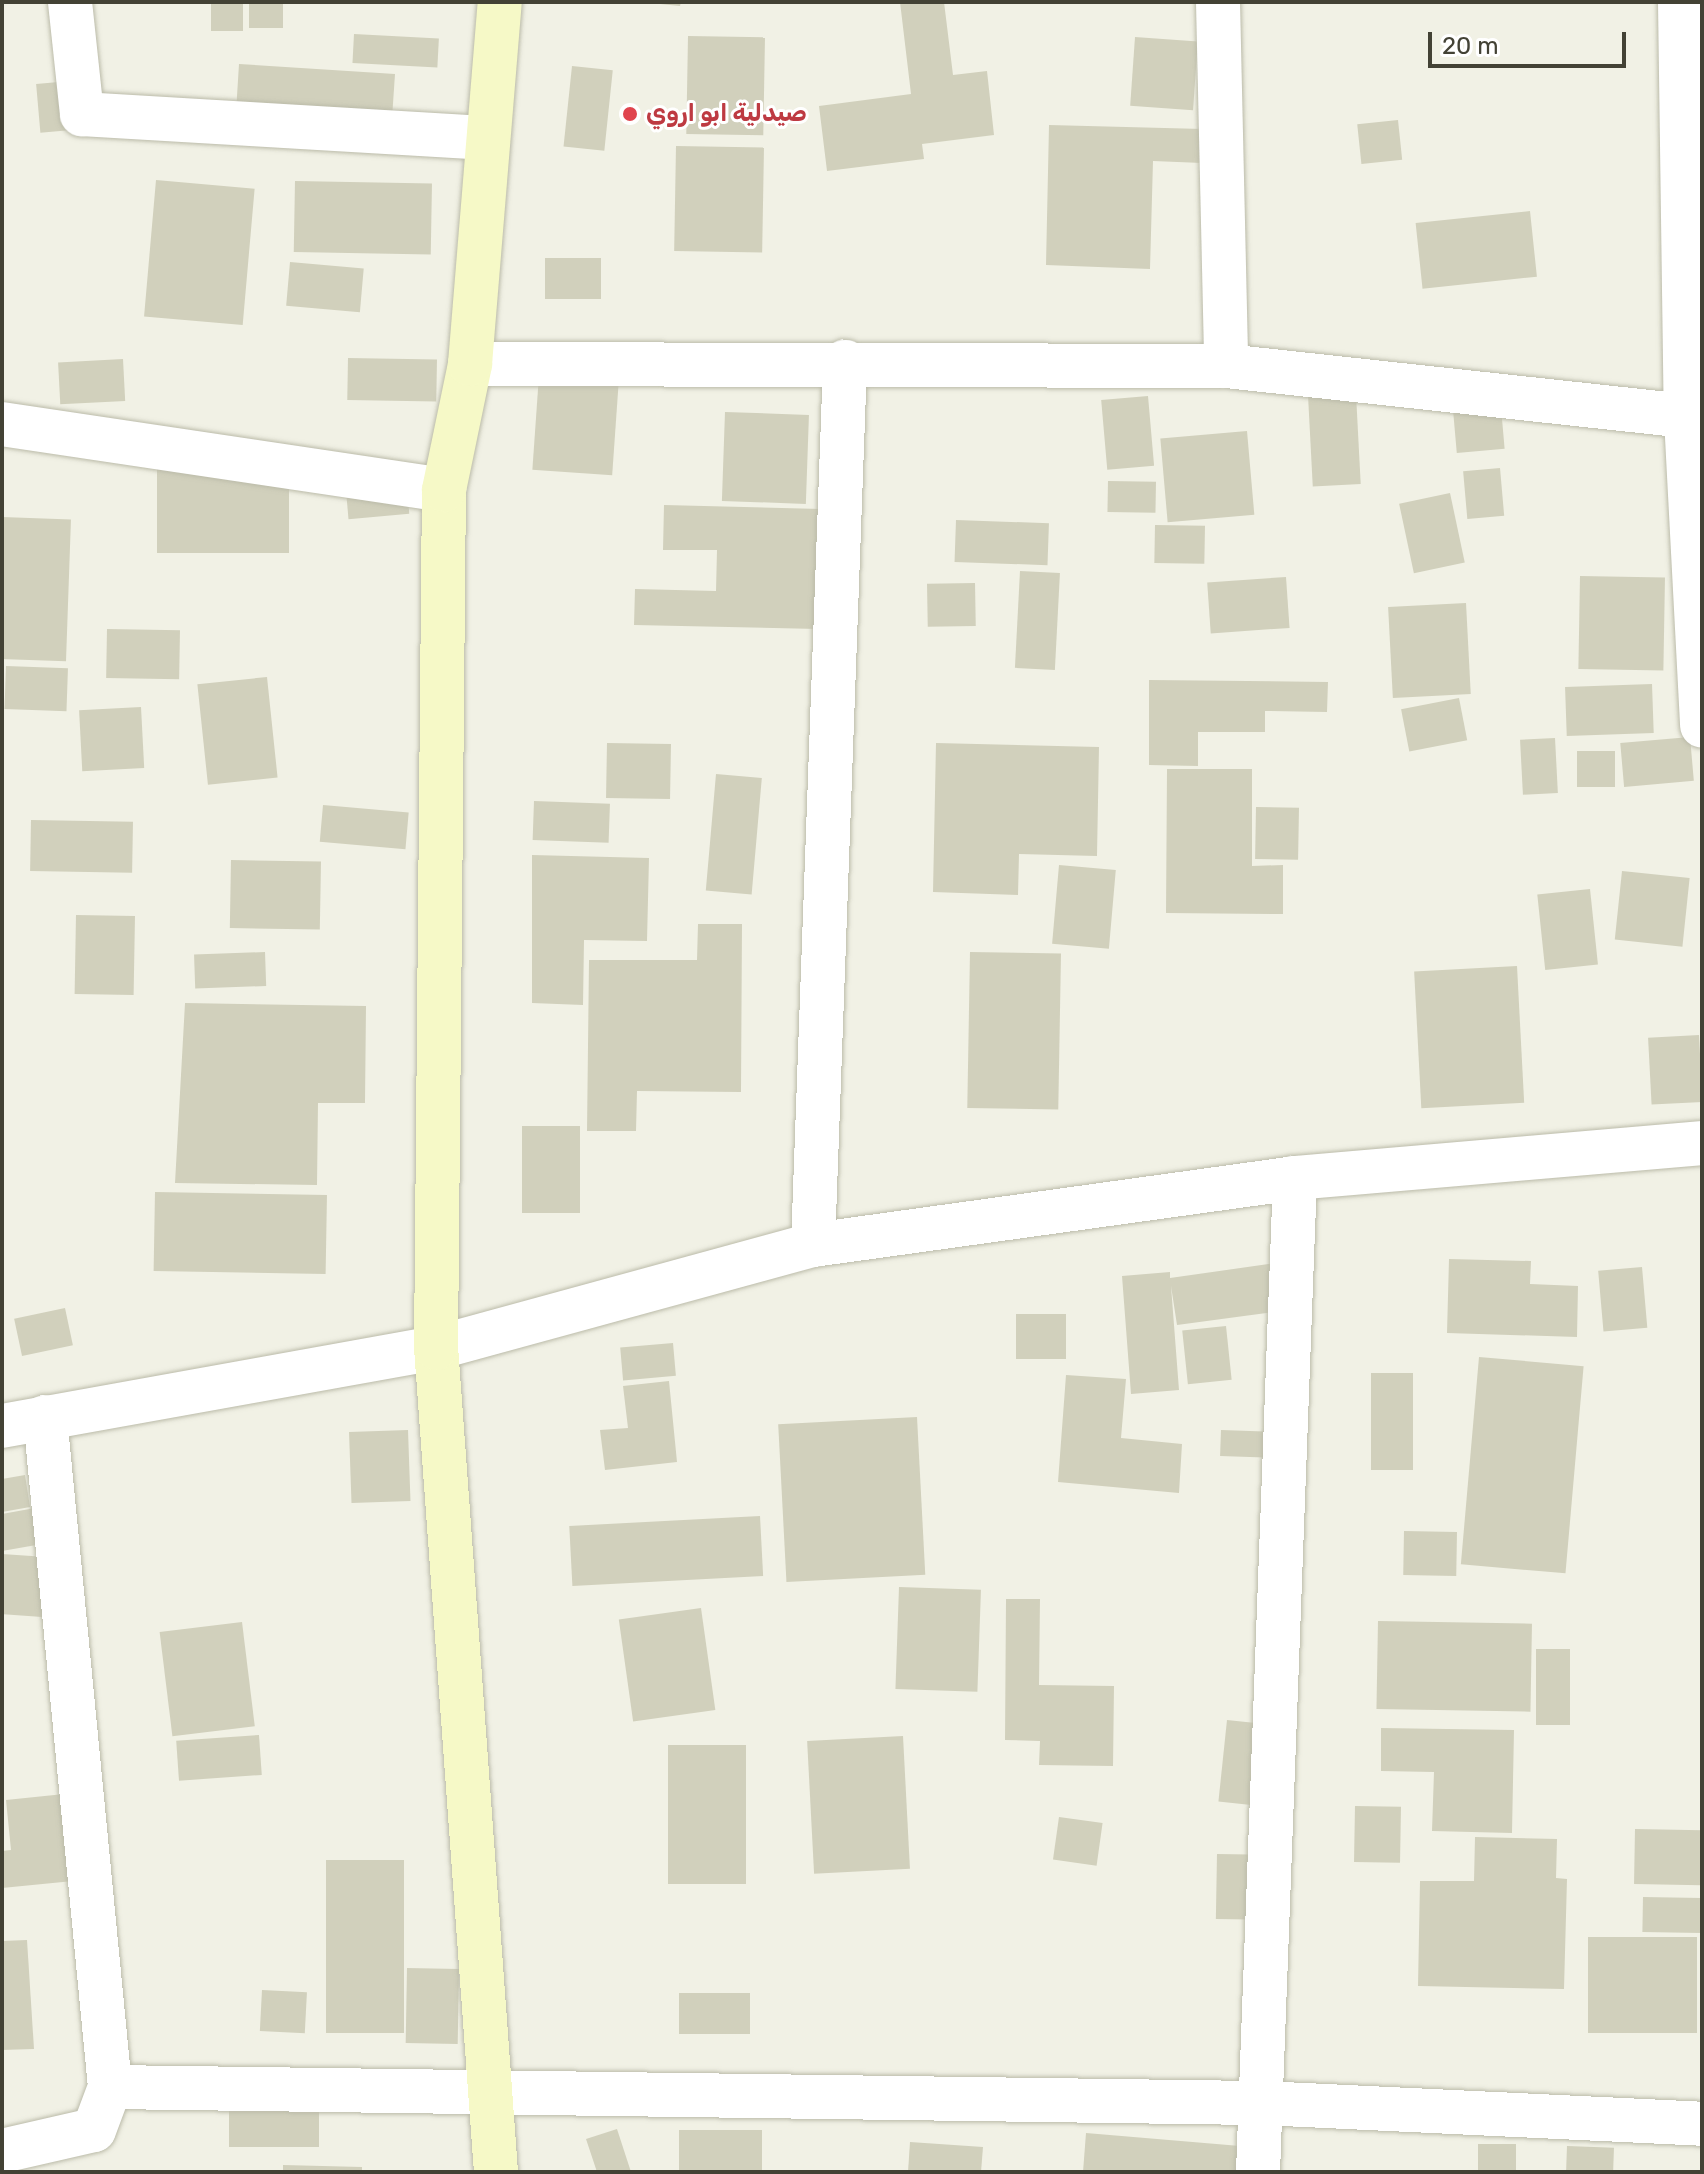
<!DOCTYPE html>
<meta charset="utf-8">
<style>
body{margin:0}
#map{position:relative;width:1704px;height:2174px;overflow:hidden;background:#f1f1e5;font-family:Rubik,"Noto Sans Arabic",sans-serif}
div>[style]{position:absolute}
[style*='--x']{left:calc(var(--x)*1px);top:calc(var(--y)*1px);width:calc(var(--w)*1px);rotate:calc(var(--a)*1deg)}
.building>*{inset:0;background:#d1d0bc;transform-origin:0 0}
.roads{filter:drop-shadow(0 0 2px #bbbba9) drop-shadow(0 0 2px #bbbba9)}
.street>*{height:44px;margin:-22px;padding:0 22px;transform-origin:22px;border-radius:22px;background:#fff}
.secondary>*{height:44px;margin:-22px;padding:0 22px;transform-origin:22px;border-radius:22px;background:#f6f9c7}
.dots>*{width:22px;height:22px;translate:-50% -50%;box-sizing:border-box;border:4px solid #fff;border-radius:50%}
span{translate:-50% -50%;white-space:nowrap;text-align:center;line-height:1.15;-webkit-text-stroke:6px #fff;paint-order:stroke}
.health-label{font-size:24px;color:#be3a42;font-weight:700}
.left{translate:0 -50%;text-align:left}
.frame{position:absolute;inset:0;border:4px solid #434235;pointer-events:none}
.scale{position:absolute;left:1428px;top:32px;width:198px;height:36px;box-sizing:border-box;border:4px solid #434235;border-top:0;padding-left:10px;font-size:24px;line-height:28px;white-space:nowrap;color:#434235;-webkit-text-stroke:6px #fff;paint-order:stroke}
</style>
<div id="map">
<div class="building">
<i style="left:211px;top:2px;width:32px;height:29px"></i>
<i style="left:249px;top:2px;width:34px;height:26px"></i>
<i style="clip-path:polygon(660px 2px,681px 2px,680px 6px,660px 4px)"></i>
<i style="clip-path:polygon(900px 2px,944px 2px,953px 75px,987px 71px,994px 135px,922px 144px,924px 159px,827px 171px,819px 106px,911px 94px)"></i>
<i style="left:354px;top:34px;width:85px;height:29px;rotate:3deg"></i>
<i style="left:688px;top:36px;width:77px;height:98px;rotate:1deg"></i>
<i style="left:1135px;top:37px;width:63px;height:69px;rotate:4deg"></i>
<i style="clip-path:polygon(239px 64px,395px 74px,391px 133px,234px 143px)"></i>
<i style="left:572px;top:66px;width:41px;height:81px;rotate:6deg"></i>
<i style="left:70px;top:81px;width:49px;height:34px;rotate:85deg"></i>
<i style="left:1398px;top:120px;width:40px;height:41px;rotate:84deg"></i>
<i style="clip-path:polygon(1049px 125px,1203px 129px,1202px 163px,1153px 161px,1150px 269px,1046px 265px)"></i>
<i style="left:676px;top:146px;width:88px;height:105px;rotate:1deg"></i>
<i style="left:156px;top:180px;width:99px;height:137px;rotate:5deg"></i>
<i style="left:295px;top:181px;width:137px;height:71px;rotate:1deg"></i>
<i style="left:1530px;top:211px;width:66px;height:115px;rotate:84deg"></i>
<i style="left:545px;top:258px;width:56px;height:41px"></i>
<i style="left:290px;top:262px;width:74px;height:44px;rotate:5deg"></i>
<i style="left:348px;top:358px;width:89px;height:42px;rotate:1deg"></i>
<i style="left:123px;top:359px;width:42px;height:65px;rotate:87deg"></i>
<i style="left:539px;top:375px;width:80px;height:95px;rotate:4deg"></i>
<i style="left:1356px;top:394px;width:90px;height:48px;rotate:87deg"></i>
<i style="left:1148px;top:396px;width:70px;height:47px;rotate:85deg"></i>
<i style="left:1500px;top:396px;width:53px;height:48px;rotate:85deg"></i>
<i style="left:725px;top:412px;width:84px;height:89px;rotate:2deg"></i>
<i style="left:1247px;top:431px;width:84px;height:87px;rotate:85deg"></i>
<i style="left:157px;top:448px;width:132px;height:105px"></i>
<i style="left:405px;top:465px;width:49px;height:61px;rotate:85deg"></i>
<i style="left:1500px;top:468px;width:48px;height:37px;rotate:85deg"></i>
<i style="left:1108px;top:481px;width:48px;height:31px;rotate:1deg"></i>
<i style="left:1450px;top:493px;width:71px;height:52px;rotate:78deg"></i>
<i style="clip-path:polygon(664px 505px,821px 509px,818px 629px,634px 625px,635px 589px,716px 591px,717px 550px,663px 550px)"></i>
<i style="left:2px;top:517px;width:69px;height:142px;rotate:2deg"></i>
<i style="left:956px;top:520px;width:93px;height:42px;rotate:2deg"></i>
<i style="left:1155px;top:525px;width:50px;height:38px;rotate:1deg"></i>
<i style="left:1020px;top:571px;width:40px;height:97px;rotate:3deg"></i>
<i style="left:1580px;top:576px;width:85px;height:93px;rotate:1deg"></i>
<i style="left:1286px;top:577px;width:51px;height:79px;rotate:86deg"></i>
<i style="left:975px;top:583px;width:43px;height:48px;rotate:89deg"></i>
<i style="left:1466px;top:603px;width:91px;height:78px;rotate:87deg"></i>
<i style="left:107px;top:629px;width:73px;height:49px;rotate:1deg"></i>
<i style="left:6px;top:666px;width:62px;height:43px;rotate:2deg"></i>
<i style="left:267px;top:677px;width:101px;height:70px;rotate:84deg"></i>
<i style="clip-path:polygon(1149px 680px,1328px 682px,1327px 712px,1265px 711px,1265px 732px,1198px 732px,1198px 766px,1149px 765px)"></i>
<i style="left:1652px;top:684px;width:49px;height:87px;rotate:88deg"></i>
<i style="left:1459px;top:698px;width:43px;height:59px;rotate:79deg"></i>
<i style="left:141px;top:707px;width:61px;height:62px;rotate:87deg"></i>
<i style="left:1690px;top:737px;width:44px;height:70px;rotate:85deg"></i>
<i style="left:1555px;top:738px;width:55px;height:35px;rotate:87deg"></i>
<i style="left:607px;top:743px;width:64px;height:55px;rotate:1deg"></i>
<i style="clip-path:polygon(936px 743px,1099px 747px,1097px 856px,1019px 854px,1018px 895px,933px 892px)"></i>
<i style="left:1615px;top:751px;width:36px;height:38px;rotate:90deg"></i>
<i style="clip-path:polygon(1167px 769px,1252px 769px,1252px 866px,1283px 865px,1283px 914px,1166px 913px)"></i>
<i style="left:716px;top:774px;width:46px;height:117px;rotate:5deg"></i>
<i style="left:534px;top:801px;width:76px;height:39px;rotate:2deg"></i>
<i style="left:323px;top:805px;width:86px;height:37px;rotate:5deg"></i>
<i style="left:1256px;top:807px;width:43px;height:52px;rotate:1deg"></i>
<i style="left:31px;top:820px;width:102px;height:51px;rotate:1deg"></i>
<i style="clip-path:polygon(532px 855px,649px 858px,647px 941px,584px 940px,583px 1005px,532px 1003px)"></i>
<i style="left:231px;top:860px;width:90px;height:68px;rotate:1deg"></i>
<i style="left:1059px;top:865px;width:57px;height:79px;rotate:5deg"></i>
<i style="left:1622px;top:871px;width:68px;height:69px;rotate:6deg"></i>
<i style="left:1590px;top:889px;width:76px;height:53px;rotate:84deg"></i>
<i style="left:76px;top:915px;width:59px;height:79px;rotate:1deg"></i>
<i style="clip-path:polygon(698px 924px,742px 924px,741px 1092px,637px 1091px,636px 1131px,587px 1131px,589px 960px,697px 960px)"></i>
<i style="left:265px;top:952px;width:34px;height:71px;rotate:88deg"></i>
<i style="left:970px;top:952px;width:91px;height:156px;rotate:1deg"></i>
<i style="left:1517px;top:966px;width:137px;height:103px;rotate:87deg"></i>
<i style="clip-path:polygon(185px 1003px,366px 1006px,365px 1103px,318px 1103px,317px 1185px,175px 1183px)"></i>
<i style="left:1699px;top:1035px;width:67px;height:51px;rotate:87deg"></i>
<i style="left:522px;top:1126px;width:58px;height:87px"></i>
<i style="left:155px;top:1192px;width:172px;height:79px;rotate:1deg"></i>
<i style="clip-path:polygon(1449px 1259px,1531px 1261px,1530px 1284px,1578px 1286px,1577px 1337px,1447px 1333px)"></i>
<i style="clip-path:polygon(1297px 1260px,1304px 1308px,1177px 1325px,1171px 1286px,1179px 1390px,1131px 1394px,1122px 1276px,1170px 1272px,1170px 1278px)"></i>
<i style="left:1642px;top:1267px;width:61px;height:44px;rotate:85deg"></i>
<i style="left:65px;top:1308px;width:38px;height:52px;rotate:78deg"></i>
<i style="left:1066px;top:1314px;width:45px;height:50px;rotate:90deg"></i>
<i style="left:1226px;top:1326px;width:54px;height:44px;rotate:84deg"></i>
<i style="left:673px;top:1343px;width:33px;height:53px;rotate:85deg"></i>
<i style="left:1479px;top:1357px;width:105px;height:208px;rotate:5deg"></i>
<i style="left:1371px;top:1373px;width:42px;height:97px"></i>
<i style="clip-path:polygon(1066px 1375px,1126px 1379px,1121px 1438px,1182px 1444px,1179px 1493px,1058px 1482px)"></i>
<i style="clip-path:polygon(669px 1381px,677px 1462px,605px 1470px,600px 1430px,628px 1428px,623px 1386px)"></i>
<i style="left:917px;top:1417px;width:158px;height:139px;rotate:87deg"></i>
<i style="left:408px;top:1430px;width:71px;height:59px;rotate:88deg"></i>
<i style="left:1221px;top:1430px;width:72px;height:26px;rotate:2deg"></i>
<i style="clip-path:polygon(25px 1475px,30px 1507px,2px 1512px,2px 1479px)"></i>
<i style="clip-path:polygon(35px 1508px,42px 1544px,2px 1551px,2px 1514px)"></i>
<i style="left:760px;top:1516px;width:60px;height:191px;rotate:87deg"></i>
<i style="left:1404px;top:1531px;width:53px;height:44px;rotate:1deg"></i>
<i style="left:2px;top:1554px;width:48px;height:60px;rotate:4deg"></i>
<i style="left:899px;top:1587px;width:82px;height:102px;rotate:2deg"></i>
<i style="clip-path:polygon(1006px 1599px,1040px 1599px,1039px 1685px,1114px 1686px,1113px 1766px,1039px 1765px,1040px 1741px,1005px 1740px)"></i>
<i style="left:701px;top:1608px;width:103px;height:83px;rotate:82deg"></i>
<i style="left:1378px;top:1621px;width:154px;height:88px;rotate:1deg"></i>
<i style="left:242px;top:1622px;width:105px;height:83px;rotate:83deg"></i>
<i style="left:1536px;top:1649px;width:34px;height:76px"></i>
<i style="left:1227px;top:1720px;width:54px;height:82px;rotate:6deg"></i>
<i style="clip-path:polygon(1381px 1728px,1514px 1730px,1512px 1833px,1432px 1831px,1434px 1772px,1381px 1771px)"></i>
<i style="left:259px;top:1735px;width:40px;height:83px;rotate:86deg"></i>
<i style="left:903px;top:1736px;width:133px;height:96px;rotate:87deg"></i>
<i style="left:668px;top:1745px;width:78px;height:139px"></i>
<i style="clip-path:polygon(64px 1794px,73px 1881px,2px 1888px,2px 1851px,11px 1850px,6px 1800px)"></i>
<i style="left:1355px;top:1806px;width:46px;height:56px;rotate:1deg"></i>
<i style="left:1059px;top:1817px;width:44px;height:43px;rotate:8deg"></i>
<i style="left:1635px;top:1829px;width:67px;height:55px;rotate:1deg"></i>
<i style="clip-path:polygon(1475px 1837px,1557px 1839px,1556px 1878px,1567px 1879px,1564px 1989px,1418px 1986px,1420px 1881px,1474px 1881px)"></i>
<i style="left:1217px;top:1854px;width:50px;height:65px;rotate:1deg"></i>
<i style="left:326px;top:1860px;width:78px;height:173px"></i>
<i style="left:1643px;top:1897px;width:59px;height:35px;rotate:1deg"></i>
<i style="left:1588px;top:1937px;width:109px;height:96px"></i>
<i style="clip-path:polygon(27px 1940px,34px 2049px,2px 2050px,2px 1941px)"></i>
<i style="left:407px;top:1968px;width:52px;height:75px;rotate:1deg"></i>
<i style="left:262px;top:1990px;width:45px;height:41px;rotate:3deg"></i>
<i style="left:679px;top:1993px;width:71px;height:41px"></i>
<i style="left:229px;top:2103px;width:90px;height:44px"></i>
<i style="clip-path:polygon(617px 2129px,631px 2172px,597px 2172px,586px 2139px)"></i>
<i style="left:679px;top:2130px;width:83px;height:42px"></i>
<i style="clip-path:polygon(1086px 2133px,1240px 2146px,1238px 2172px,1083px 2172px)"></i>
<i style="clip-path:polygon(910px 2142px,983px 2147px,981px 2172px,908px 2172px)"></i>
<i style="left:1478px;top:2144px;width:38px;height:28px"></i>
<i style="left:1567px;top:2146px;width:47px;height:26px;rotate:2deg"></i>
<i style="clip-path:polygon(283px 2165px,362px 2167px,362px 2172px,283px 2172px)"></i>
</div>
<div class="roads">
<div class="street">
<i style="--x:70;--y:2;--w:113;--a:83.9"></i>
<i style="--x:82;--y:114;--w:406;--a:3.4"></i>
<i style="--x:1218;--y:2;--w:364;--a:88.7"></i>
<i style="--x:1680;--y:2;--w:416;--a:89.2"></i>
<i style="--x:1686;--y:418;--w:308;--a:87"></i>
<i style="--x:470;--y:364;--w:756;--a:0.15"></i>
<i style="--x:1226;--y:366;--w:479;--a:6.2"></i>
<i style="--x:2;--y:424;--w:447;--a:8.5"></i>
<i style="--x:813;--y:1245;--w:884;--a:-87.92"></i>
<i style="--x:2;--y:1426;--w:441;--a:-10.2"></i>
<i style="--x:436;--y:1348;--w:391;--a:-15.3"></i>
<i style="--x:813;--y:1245;--w:487;--a:-7.9"></i>
<i style="--x:1295;--y:1178;--w:409;--a:-4.9"></i>
<i style="--x:110;--y:2087;--w:1152;--a:0.8"></i>
<i style="--x:1262;--y:2103;--w:441;--a:2.7"></i>
<i style="--x:2;--y:2151;--w:94;--a:-12.9"></i>
<i style="--x:94;--y:2130;--w:46;--a:-69.6"></i>
<i style="--x:110;--y:2087;--w:673;--a:-95.54"></i>
<i style="--x:1258;--y:2172;--w:995;--a:-87.87"></i>
</div>
<div class="secondary">
<i style="--x:496;--y:2172;--w:826;--a:-94.16"></i>
<i style="--x:436;--y:1348;--w:858;--a:-89.47"></i>
<i style="--x:444;--y:490;--w:129;--a:-78.3"></i>
<i style="--x:470;--y:364;--w:363;--a:-85.3"></i>
</div>
</div>
<div class="dots">
<i style="left:630px;top:114px;background:#e0444e"></i>
</div>
<div class="health-label">
<span class="left" style="left:646px;top:114px">صيدلية ابو اروي</span>
</div>
<div class="frame"></div>
<div class="scale">20 m</div>
</div>
